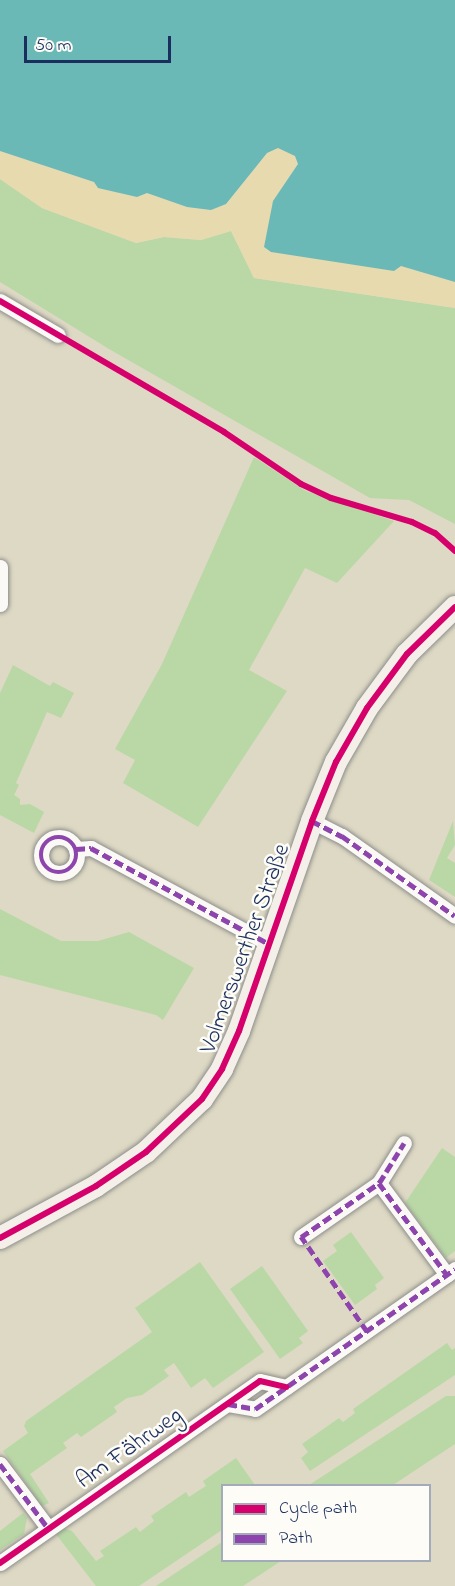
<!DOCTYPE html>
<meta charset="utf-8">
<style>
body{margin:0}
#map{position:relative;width:455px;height:1586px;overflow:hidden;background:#ded9c4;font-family:"Indie Flower",sans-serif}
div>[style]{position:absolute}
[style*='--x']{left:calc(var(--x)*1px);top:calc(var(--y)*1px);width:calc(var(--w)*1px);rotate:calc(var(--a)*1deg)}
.green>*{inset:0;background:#bad8a6}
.sand>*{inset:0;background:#e7daaf}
.water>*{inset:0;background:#6ab9b7}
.roads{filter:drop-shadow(0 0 2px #8d8e8b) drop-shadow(0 0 2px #8d8e8b)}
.street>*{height:15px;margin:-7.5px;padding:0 7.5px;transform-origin:7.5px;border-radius:7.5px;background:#faf9f6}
.street>.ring{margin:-7.5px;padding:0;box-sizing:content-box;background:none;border:15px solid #faf9f6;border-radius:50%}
.secondary>*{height:22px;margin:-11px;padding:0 11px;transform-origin:11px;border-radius:11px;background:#f4f0e9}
.quiet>*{height:4.5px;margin-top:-2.25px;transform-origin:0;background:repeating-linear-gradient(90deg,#8e44ad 0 9px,transparent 0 13.5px)}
.quiet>.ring{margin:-2.25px;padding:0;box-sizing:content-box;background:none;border:4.5px solid #8e44ad;border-radius:50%}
.cycleway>*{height:6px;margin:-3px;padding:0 3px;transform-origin:3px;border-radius:3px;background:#d6006c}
span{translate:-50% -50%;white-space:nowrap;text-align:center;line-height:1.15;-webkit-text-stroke:5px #fdfcf7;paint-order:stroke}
.street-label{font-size:24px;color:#1b2f5e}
.legend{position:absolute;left:221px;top:1484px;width:210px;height:78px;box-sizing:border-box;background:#fdfcf7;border:2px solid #a3aaba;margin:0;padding:8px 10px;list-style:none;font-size:18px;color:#1b2f5e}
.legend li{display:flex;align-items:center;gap:12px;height:30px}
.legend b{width:30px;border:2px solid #a3aaba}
.scale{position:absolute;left:24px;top:36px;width:147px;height:27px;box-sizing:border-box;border:3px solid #1b2f5e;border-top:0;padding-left:8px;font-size:18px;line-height:21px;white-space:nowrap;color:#1b2f5e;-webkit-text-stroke:4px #fdfcf7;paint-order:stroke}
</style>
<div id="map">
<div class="green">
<i style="clip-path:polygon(0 179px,42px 208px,136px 243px,164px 237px,201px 240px,231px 231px,254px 278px,455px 308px,455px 524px,409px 500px,370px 498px,109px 349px,0 282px)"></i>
<i style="clip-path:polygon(254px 457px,306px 491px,394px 521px,337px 583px,305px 568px,249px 670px,287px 691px,198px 827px,123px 783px,135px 760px,115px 749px,162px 664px)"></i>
<i style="clip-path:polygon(13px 665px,50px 686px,53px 682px,74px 693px,61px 718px,47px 712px,16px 783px,19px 785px,14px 795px,20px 799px,20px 805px,30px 804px,44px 812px,34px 833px,0 815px,0 693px)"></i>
<i style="clip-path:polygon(453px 821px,455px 845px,447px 858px,455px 863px,455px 897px,429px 880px)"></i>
<i style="clip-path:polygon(0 909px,61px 941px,98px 941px,129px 932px,194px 968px,163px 1020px,156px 1015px,0 975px)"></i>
<i style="clip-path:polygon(442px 1148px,455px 1157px,455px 1251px,446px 1258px,405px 1203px)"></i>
<i style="clip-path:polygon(351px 1232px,384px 1278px,375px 1285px,377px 1289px,355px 1305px,323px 1261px,337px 1251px,333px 1245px)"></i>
<i style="clip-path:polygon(200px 1262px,264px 1352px,213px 1388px,205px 1378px,191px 1388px,174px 1363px,164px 1370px,169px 1376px,142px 1395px,127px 1398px,114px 1407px,117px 1412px,81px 1437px,77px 1433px,63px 1443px,67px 1448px,30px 1474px,49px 1503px,42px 1506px,3px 1451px,28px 1433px,24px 1426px,26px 1421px,152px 1332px,135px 1308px)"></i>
<i style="clip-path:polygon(262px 1266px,308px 1331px,299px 1338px,303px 1343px,280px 1359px,230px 1289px)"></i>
<i style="clip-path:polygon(447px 1343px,452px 1350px,455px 1348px,455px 1375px,310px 1471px,301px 1458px,308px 1452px,302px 1444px,339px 1418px,343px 1422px,355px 1413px,353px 1409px)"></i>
<i style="clip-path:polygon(446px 1396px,455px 1396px,455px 1444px,393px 1485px,309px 1485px)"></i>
<i style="clip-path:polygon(236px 1458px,255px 1485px,222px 1486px,222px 1530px,139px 1586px,96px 1586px,55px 1533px,61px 1527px,72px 1531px,96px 1561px,104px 1556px,100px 1551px,136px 1527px,140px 1532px,154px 1521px,151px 1516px,186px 1492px,189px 1497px,198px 1491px,206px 1486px,203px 1481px)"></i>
<i style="clip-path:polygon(23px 1513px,27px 1518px,24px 1534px,0 1550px,0 1531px)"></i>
<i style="clip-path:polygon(222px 1542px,222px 1560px,281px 1561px,243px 1586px,156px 1586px)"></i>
</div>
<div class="sand">
<i style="clip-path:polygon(278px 147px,295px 156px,298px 164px,273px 201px,271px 252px,400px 266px,455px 282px,455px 308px,254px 278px,231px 231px,201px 240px,164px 237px,136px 243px,42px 208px,0 179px,0 151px,94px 182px,98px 188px,136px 197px,147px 193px,187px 207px,211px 210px,226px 204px,267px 153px)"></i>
</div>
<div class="water">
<i style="clip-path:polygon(0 0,455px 0,455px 282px,401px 266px,394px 271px,271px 252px,264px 247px,273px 201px,298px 164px,295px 156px,278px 148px,267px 153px,226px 204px,211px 210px,187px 207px,147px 193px,137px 197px,98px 188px,94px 182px,0 151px)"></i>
</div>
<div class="roads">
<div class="street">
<i style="--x:0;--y:301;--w:67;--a:30.4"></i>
<i style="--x:0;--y:567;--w:37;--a:90"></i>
<i style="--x:312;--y:821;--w:34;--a:27"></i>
<i style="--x:342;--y:836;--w:138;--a:35.3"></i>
<i class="ring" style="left:41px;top:837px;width:21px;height:21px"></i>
<i style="--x:76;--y:849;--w:15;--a:-4"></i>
<i style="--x:91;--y:848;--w:202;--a:28.3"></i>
<i style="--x:379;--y:1183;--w:47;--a:-58"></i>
<i style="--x:301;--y:1237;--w:95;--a:-34.7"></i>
<i style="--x:379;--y:1183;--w:114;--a:53.5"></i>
<i style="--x:228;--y:1404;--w:27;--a:10"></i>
<i style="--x:255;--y:1409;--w:244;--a:-35"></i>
<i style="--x:0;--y:1464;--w:80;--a:53.1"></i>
<i style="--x:0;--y:1563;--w:317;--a:-35"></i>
<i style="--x:260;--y:1381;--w:27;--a:13"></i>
</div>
<div class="secondary">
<i style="--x:0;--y:1238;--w:109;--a:-28.4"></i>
<i style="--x:96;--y:1186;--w:60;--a:-34.2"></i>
<i style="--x:146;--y:1152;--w:77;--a:-43.4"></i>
<i style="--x:202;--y:1099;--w:36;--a:-56"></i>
<i style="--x:222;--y:1069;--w:42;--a:-65.9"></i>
<i style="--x:239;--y:1031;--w:222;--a:-70.8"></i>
<i style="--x:312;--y:821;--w:64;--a:-67.9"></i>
<i style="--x:336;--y:762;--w:62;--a:-60.1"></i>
<i style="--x:367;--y:708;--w:67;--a:-53.5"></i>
<i style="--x:407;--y:654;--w:67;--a:-44.4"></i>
</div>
</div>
<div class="quiet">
<i style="--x:312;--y:821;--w:34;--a:27"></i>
<i style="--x:342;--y:836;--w:138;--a:35.3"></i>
<i class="ring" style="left:41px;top:837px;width:31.5px;height:31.5px"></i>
<i style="--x:76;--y:849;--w:15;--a:-4"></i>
<i style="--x:91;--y:848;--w:202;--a:28.3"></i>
<i style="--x:379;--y:1183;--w:47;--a:-58"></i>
<i style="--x:367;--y:1332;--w:116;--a:-124.8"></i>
<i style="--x:301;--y:1237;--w:95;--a:-34.7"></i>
<i style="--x:379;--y:1183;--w:114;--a:53.5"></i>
<i style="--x:228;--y:1404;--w:27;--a:10"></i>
<i style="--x:255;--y:1409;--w:244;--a:-35"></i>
<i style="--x:0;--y:1464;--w:80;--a:53.1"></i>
</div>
<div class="cycleway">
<i style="--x:0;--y:301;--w:259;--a:30.3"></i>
<i style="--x:224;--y:432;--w:93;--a:34"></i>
<i style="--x:301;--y:484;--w:33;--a:25"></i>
<i style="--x:331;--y:498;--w:84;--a:16.5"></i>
<i style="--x:412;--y:522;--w:25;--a:26"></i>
<i style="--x:435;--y:533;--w:27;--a:42"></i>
<i style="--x:0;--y:1238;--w:109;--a:-28.4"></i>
<i style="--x:96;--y:1186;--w:60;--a:-34.2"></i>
<i style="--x:146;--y:1152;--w:77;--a:-43.4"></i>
<i style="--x:202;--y:1099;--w:36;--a:-56"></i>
<i style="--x:222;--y:1069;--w:42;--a:-65.9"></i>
<i style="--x:239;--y:1031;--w:222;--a:-70.8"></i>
<i style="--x:312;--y:821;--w:64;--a:-67.9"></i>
<i style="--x:336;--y:762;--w:62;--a:-60.1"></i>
<i style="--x:367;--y:708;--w:67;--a:-53.5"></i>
<i style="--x:407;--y:654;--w:67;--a:-44.4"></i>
<i style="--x:0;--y:1563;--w:317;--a:-35"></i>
<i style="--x:260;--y:1381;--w:27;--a:13"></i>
</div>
<div class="street-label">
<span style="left:246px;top:949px;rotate:-70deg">Volmerswerther Straße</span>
<span style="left:130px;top:1449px;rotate:-35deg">Am Fährweg</span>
</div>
<ul class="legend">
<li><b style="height:8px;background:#d6006c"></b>Cycle path</li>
<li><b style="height:8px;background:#8e44ad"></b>Path</li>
</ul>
<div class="scale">50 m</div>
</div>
